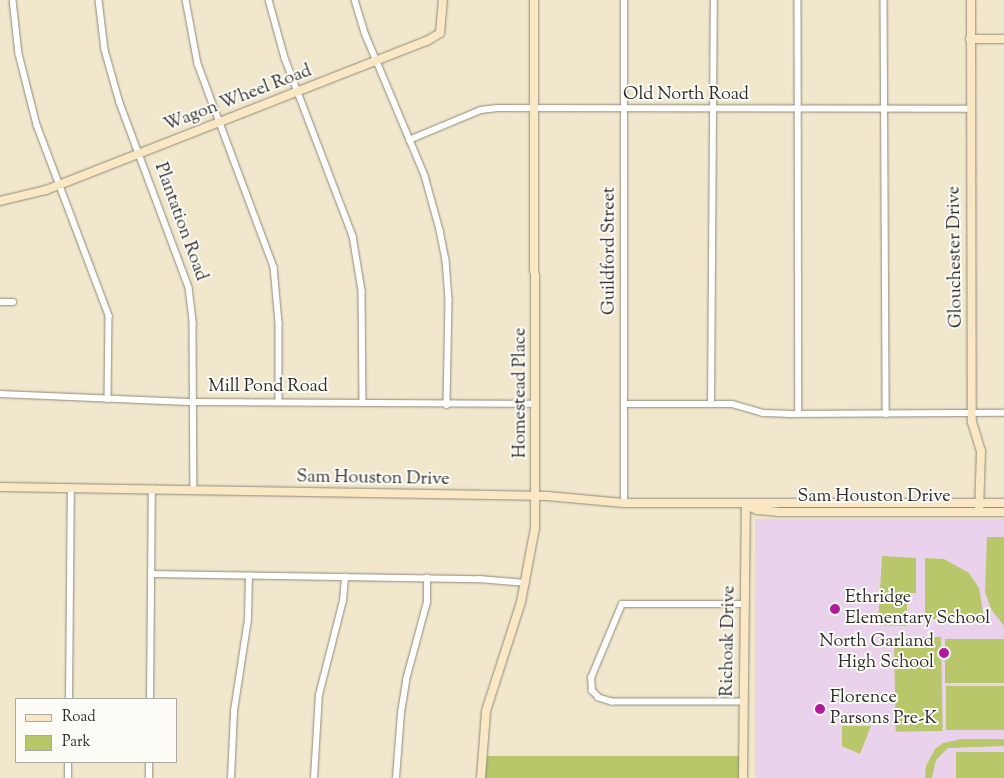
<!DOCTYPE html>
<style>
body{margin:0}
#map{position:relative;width:1004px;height:778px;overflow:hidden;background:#f1e7cc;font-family:"Sorts Mill Goudy",serif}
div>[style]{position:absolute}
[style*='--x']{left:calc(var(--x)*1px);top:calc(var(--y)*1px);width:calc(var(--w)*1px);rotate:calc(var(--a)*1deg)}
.built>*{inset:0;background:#ead1ec;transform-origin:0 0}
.green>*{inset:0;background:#b8c769;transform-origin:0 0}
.roads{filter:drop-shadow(0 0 1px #8e897c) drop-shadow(0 0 1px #8e897c)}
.street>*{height:5.5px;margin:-2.75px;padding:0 2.75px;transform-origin:2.75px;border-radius:2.75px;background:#fff}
.secondary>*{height:8px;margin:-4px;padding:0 4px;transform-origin:4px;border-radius:4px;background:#fae7c3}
.dots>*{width:14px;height:14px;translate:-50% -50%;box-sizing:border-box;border:2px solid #fdfcf7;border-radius:50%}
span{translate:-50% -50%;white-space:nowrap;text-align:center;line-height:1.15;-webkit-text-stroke:4px #fdfcf7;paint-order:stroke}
.street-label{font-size:18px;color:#2b2b2b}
.poi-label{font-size:18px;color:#2b2b2b}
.left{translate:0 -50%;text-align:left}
.right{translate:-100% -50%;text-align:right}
.legend{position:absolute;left:15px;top:698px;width:162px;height:65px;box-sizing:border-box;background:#fdfcf7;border:1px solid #a9a8a5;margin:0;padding:6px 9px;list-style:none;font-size:15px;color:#2b2b2b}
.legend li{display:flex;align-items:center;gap:10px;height:25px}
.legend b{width:25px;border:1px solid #a9a8a5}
</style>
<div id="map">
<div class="built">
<i style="left:755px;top:519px;width:249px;height:259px"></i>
</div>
<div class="green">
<i style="clip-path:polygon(987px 537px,1004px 537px,1004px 626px,991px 609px,985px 592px)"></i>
<i style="clip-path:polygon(882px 556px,916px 558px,916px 593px,907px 593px,907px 626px,878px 625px)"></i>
<i style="clip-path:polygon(925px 558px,944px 559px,969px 573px,979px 588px,984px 619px,929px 619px,925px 615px)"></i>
<i style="left:941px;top:637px;width:94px;height:47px;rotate:89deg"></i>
<i style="left:945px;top:639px;width:59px;height:44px"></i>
<i style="left:1004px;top:686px;width:44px;height:58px;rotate:90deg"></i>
<i style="clip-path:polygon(842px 726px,871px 726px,860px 754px,842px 746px)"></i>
<i style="clip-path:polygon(962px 739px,1004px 739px,1004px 746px,948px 748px,936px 760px,932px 778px,925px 778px,926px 766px,935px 749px,943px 743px)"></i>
<i style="left:956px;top:752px;width:48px;height:26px"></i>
<i style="left:740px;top:756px;width:22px;height:255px;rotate:90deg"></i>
</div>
<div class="roads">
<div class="street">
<i style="--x:13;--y:0;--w:54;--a:83.7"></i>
<i style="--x:19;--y:54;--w:73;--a:75.8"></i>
<i style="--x:37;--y:125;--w:204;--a:69.3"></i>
<i style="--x:109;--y:316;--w:83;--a:90.7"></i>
<i style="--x:99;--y:0;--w:50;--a:83.2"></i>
<i style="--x:105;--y:50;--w:55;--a:74.2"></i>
<i style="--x:120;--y:103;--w:197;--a:69.5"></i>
<i style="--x:189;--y:288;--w:35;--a:83"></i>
<i style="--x:193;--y:323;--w:168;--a:89.7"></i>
<i style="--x:186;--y:0;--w:65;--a:79.4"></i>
<i style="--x:198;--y:64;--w:217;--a:69.5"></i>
<i style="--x:274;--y:267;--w:56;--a:84.9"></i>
<i style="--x:279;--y:323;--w:79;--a:90"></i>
<i style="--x:269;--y:0;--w:60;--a:74.6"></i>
<i style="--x:285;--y:58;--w:191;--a:69.1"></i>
<i style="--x:353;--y:236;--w:56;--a:80.7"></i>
<i style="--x:362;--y:291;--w:112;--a:89.5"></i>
<i style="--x:355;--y:0;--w:34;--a:73"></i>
<i style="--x:365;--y:33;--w:155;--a:67.2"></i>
<i style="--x:425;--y:176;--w:56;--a:74.5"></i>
<i style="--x:440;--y:230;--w:31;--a:79"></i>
<i style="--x:446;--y:260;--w:40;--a:85.7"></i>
<i style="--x:449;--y:300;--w:105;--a:91.1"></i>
<i style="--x:798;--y:0;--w:414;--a:89.9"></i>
<i style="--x:884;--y:0;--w:414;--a:89.7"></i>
<i style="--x:409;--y:140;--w:78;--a:-22.6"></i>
<i style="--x:481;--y:110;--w:16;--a:-7"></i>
<i style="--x:497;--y:108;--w:473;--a:0.1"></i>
<i style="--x:0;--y:302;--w:13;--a:0"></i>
<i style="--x:0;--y:394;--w:194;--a:2.4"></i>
<i style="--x:194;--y:402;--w:341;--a:0.3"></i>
<i style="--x:625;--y:404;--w:107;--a:0"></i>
<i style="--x:732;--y:404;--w:32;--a:16"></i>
<i style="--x:763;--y:413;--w:24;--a:2"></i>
<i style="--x:787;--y:414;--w:217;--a:-0.3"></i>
<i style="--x:711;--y:404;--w:404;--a:-89.6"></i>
<i style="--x:624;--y:503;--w:503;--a:-90"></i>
<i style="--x:151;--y:574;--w:328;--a:0.9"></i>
<i style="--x:479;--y:579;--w:47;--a:4.9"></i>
<i style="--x:69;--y:699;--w:210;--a:-89.5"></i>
<i style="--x:150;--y:699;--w:210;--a:-89.5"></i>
<i style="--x:744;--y:702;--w:132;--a:180"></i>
<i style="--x:612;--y:702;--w:14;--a:-163"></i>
<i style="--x:599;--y:698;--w:10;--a:-135"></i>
<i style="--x:592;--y:691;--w:13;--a:-94"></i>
<i style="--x:591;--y:678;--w:80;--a:-67.3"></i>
<i style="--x:622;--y:604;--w:123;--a:0"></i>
<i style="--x:68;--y:778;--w:16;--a:-90"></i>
<i style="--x:149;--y:778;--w:16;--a:-90"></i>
<i style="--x:231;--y:778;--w:67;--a:-87.4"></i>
<i style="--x:234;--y:711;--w:93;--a:-81.3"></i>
<i style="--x:248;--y:619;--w:43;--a:-88.7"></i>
<i style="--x:314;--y:778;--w:83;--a:-86.6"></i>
<i style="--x:319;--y:695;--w:97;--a:-75.7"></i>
<i style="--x:343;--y:601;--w:24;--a:-85"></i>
<i style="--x:396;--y:778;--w:65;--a:-85.6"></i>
<i style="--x:401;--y:713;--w:33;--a:-81"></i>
<i style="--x:406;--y:680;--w:81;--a:-74.9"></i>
<i style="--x:427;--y:602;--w:24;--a:-90"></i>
</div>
<div class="secondary">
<i style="--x:971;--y:0;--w:422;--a:89.9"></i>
<i style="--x:972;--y:422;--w:30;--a:73"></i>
<i style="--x:981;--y:451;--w:61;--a:91.9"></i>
<i style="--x:970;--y:39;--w:34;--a:0"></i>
<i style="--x:0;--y:201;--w:47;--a:-13.4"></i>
<i style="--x:46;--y:190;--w:409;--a:-21.4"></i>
<i style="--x:427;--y:41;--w:15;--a:-32"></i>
<i style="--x:440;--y:33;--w:33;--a:-85"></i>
<i style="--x:0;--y:487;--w:547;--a:0.94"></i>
<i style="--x:547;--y:496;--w:77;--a:5.2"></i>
<i style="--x:624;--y:503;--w:380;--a:0"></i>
<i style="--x:746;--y:505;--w:12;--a:24"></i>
<i style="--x:757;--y:510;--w:21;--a:5"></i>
<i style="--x:778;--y:512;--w:226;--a:0"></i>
<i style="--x:481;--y:778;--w:67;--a:-85.7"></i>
<i style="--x:486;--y:711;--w:114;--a:-72.2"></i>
<i style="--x:521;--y:602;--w:75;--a:-79.3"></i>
<i style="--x:535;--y:528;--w:528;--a:-90.11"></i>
<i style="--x:743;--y:778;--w:273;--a:-89.4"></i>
</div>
</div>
<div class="dots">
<i style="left:835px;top:609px;background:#b5179e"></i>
<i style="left:944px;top:653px;background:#b5179e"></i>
<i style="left:820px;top:709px;background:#b5179e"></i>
</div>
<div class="street-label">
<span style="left:686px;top:95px">Old North Road</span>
<span style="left:238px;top:99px;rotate:-21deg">Wagon Wheel Road</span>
<span style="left:180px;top:222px;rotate:70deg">Plantation Road</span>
<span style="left:610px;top:251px;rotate:-90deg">Guildford Street</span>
<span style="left:956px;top:257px;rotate:-91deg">Glouchester Drive</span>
<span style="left:268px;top:387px">Mill Pond Road</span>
<span style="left:521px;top:393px;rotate:-90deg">Homestead Place</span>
<span style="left:373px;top:479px;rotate:1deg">Sam Houston Drive</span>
<span style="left:874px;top:497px">Sam Houston Drive</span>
<span style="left:729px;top:641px;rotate:-89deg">Richoak Drive</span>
</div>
<div class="poi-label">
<span class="left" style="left:845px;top:609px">Ethridge<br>Elementary School</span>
<span class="right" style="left:934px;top:653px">North Garland<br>High School</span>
<span class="left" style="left:830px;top:709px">Florence<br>Parsons Pre-K</span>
</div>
<ul class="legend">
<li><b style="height:6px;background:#fae7c3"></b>Road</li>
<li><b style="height:14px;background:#b8c769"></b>Park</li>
</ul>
</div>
